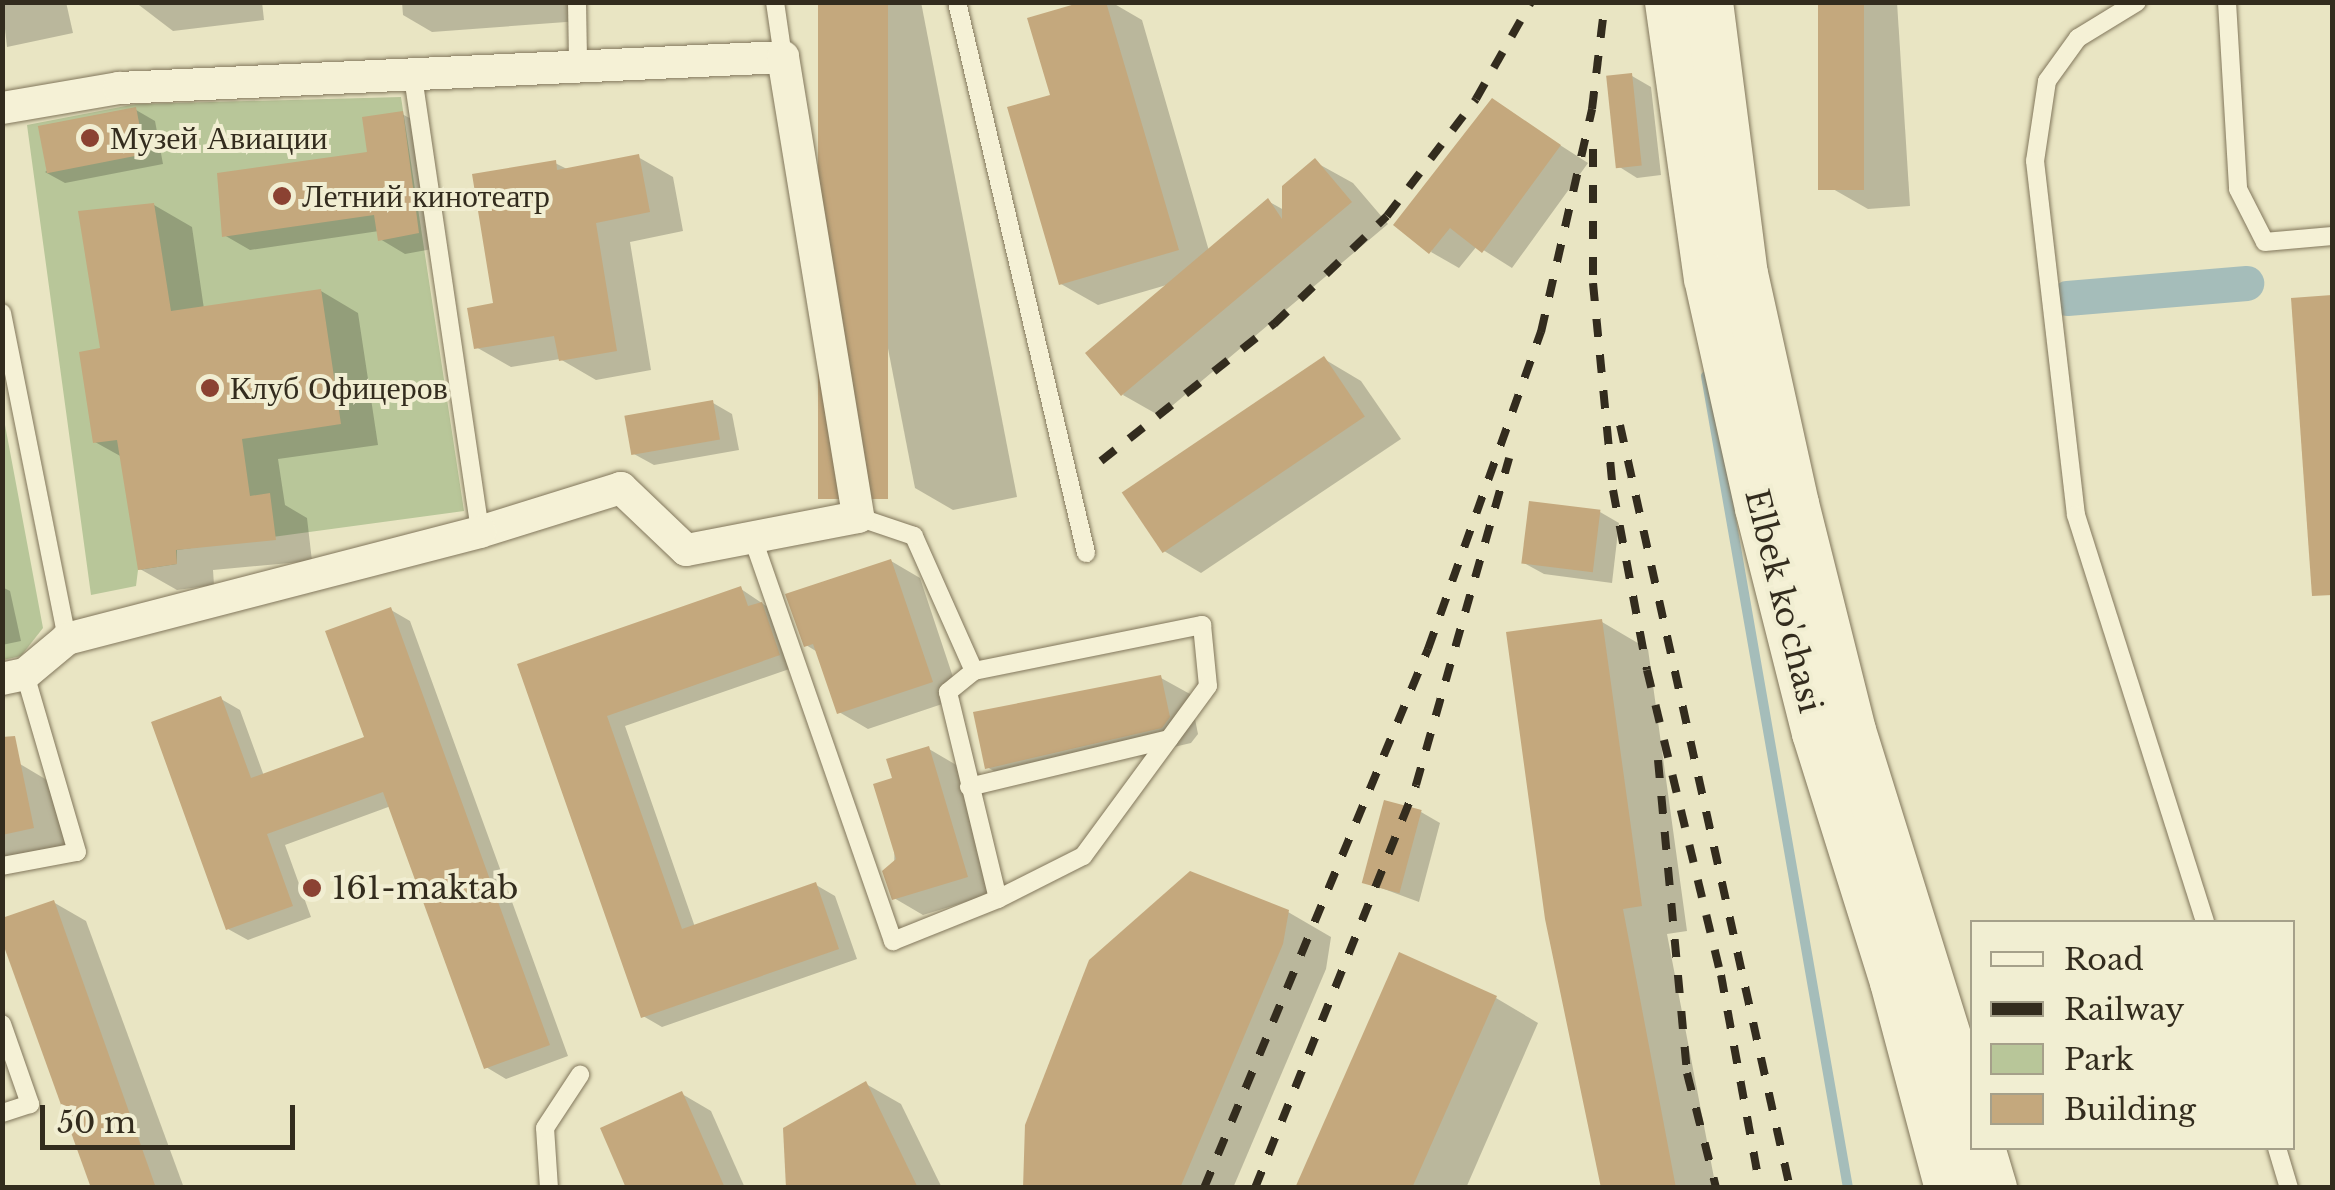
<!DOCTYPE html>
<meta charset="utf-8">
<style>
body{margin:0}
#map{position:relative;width:2335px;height:1190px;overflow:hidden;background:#e9e5c3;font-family:"Libre Baskerville",serif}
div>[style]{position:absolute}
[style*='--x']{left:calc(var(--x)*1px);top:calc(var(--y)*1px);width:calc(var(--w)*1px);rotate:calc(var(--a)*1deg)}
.green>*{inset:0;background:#b8c699}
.shadow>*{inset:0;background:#0003}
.stream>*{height:10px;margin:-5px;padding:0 5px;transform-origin:5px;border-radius:5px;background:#a5bdba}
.canal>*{height:35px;margin:-17.5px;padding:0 17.5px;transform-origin:17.5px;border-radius:17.5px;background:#a5bdba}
.building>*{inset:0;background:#c4a87d;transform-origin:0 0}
.roads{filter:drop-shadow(0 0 2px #82775c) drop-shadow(0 0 2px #82775c)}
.service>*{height:18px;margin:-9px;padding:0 9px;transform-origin:9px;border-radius:9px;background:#f5f1d6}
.minor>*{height:32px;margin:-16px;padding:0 16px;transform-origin:16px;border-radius:16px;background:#f5f1d6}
.secondary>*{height:48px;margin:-24px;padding:0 24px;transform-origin:24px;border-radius:24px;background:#f5f1d6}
.rail>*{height:8px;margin-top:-4px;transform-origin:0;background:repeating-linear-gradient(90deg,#332c1e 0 18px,transparent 0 36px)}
.dots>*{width:28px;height:28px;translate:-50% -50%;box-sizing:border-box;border:5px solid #f1eed2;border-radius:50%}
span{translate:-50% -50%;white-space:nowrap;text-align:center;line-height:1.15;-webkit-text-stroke:8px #f1eed2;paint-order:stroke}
.poi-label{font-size:32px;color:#332c1e}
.left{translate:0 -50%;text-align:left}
.street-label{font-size:32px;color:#332c1e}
.frame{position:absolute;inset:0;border:5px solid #332c1e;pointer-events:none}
.legend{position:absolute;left:1970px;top:920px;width:325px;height:230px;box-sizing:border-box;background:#f1eed2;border:2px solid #a5a08a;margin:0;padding:12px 18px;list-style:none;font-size:30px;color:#332c1e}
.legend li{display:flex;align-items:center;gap:20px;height:50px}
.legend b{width:50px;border:2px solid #a5a08a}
.scale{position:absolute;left:40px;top:1105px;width:255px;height:45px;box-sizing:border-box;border:5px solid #332c1e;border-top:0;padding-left:12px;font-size:30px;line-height:35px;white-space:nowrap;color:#332c1e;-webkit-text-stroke:8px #f1eed2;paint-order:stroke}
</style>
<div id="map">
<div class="green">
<i style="clip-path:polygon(401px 97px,464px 511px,177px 550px,177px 564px,138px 570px,136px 586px,91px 595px,27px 125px,136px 104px)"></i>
<i style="clip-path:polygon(2px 409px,43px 628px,21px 656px,3px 660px)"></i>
</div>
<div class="shadow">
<i style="clip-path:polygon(2px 2px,66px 2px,73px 33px,7px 47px)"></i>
<i style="clip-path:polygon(135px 2px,262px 2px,264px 20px,173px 31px)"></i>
<i style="clip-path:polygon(402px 2px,579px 2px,580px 21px,432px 32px,403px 15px)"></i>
<i style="clip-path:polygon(821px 2px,921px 2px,1017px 497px,953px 510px,915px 488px)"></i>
<i style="clip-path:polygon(1091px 2px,1111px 2px,1142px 20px,1209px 251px,1268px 201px,1284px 210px,1315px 162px,1353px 183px,1388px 224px,1160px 416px,1123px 395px,1170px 284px,1098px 305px,1061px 284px,1053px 97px)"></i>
<i style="clip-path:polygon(1821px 2px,1897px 2px,1910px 206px,1868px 209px,1833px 189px)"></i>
<i style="clip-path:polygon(1632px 76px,1651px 87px,1661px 175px,1637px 178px,1618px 166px)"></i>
<i style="clip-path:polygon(1493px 102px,1588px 163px,1512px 268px,1477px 246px,1459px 268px,1431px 252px)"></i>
<i style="clip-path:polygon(136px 110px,155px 121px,163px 164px,65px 183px,45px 172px)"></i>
<i style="clip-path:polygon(402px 114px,428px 128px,443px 247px,405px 254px,380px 239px,379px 231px,250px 250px,224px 235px,370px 154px)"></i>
<i style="clip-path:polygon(638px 157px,673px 177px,683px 231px,630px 242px,651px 370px,596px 380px,560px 359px,511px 367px,476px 347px,555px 163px,569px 170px)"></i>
<i style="clip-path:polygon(154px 205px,192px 227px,204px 309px,321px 291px,358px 313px,378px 445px,278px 459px,285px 505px,307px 518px,312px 561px,213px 570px,214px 585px,177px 590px,140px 569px,122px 457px,95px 442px,102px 350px)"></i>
<i style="clip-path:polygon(2332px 298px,2332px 586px,2312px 574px,2294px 300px)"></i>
<i style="clip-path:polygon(1324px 359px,1361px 381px,1401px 439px,1201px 573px,1164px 551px)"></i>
<i style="clip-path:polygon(713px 403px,732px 414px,739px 450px,654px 465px,634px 454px)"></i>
<i style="clip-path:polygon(1600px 512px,1619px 523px,1612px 583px,1544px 574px,1524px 563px)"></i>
<i style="clip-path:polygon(891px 561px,920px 578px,960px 698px,868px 729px,839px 712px,819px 653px,806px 645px)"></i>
<i style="clip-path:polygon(2px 587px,10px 591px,21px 641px,2px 645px)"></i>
<i style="clip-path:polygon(741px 589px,781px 616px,798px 666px,625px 726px,695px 927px,816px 885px,835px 896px,857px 959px,662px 1027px,643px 1016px,520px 666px)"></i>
<i style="clip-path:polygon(391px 610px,410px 621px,568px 1056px,506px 1079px,486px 1067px,391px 806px,285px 845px,311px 917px,248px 940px,228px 929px,221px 699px,240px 710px,264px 776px,367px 739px)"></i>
<i style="clip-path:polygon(1602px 622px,1648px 649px,1687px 931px,1667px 934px,1716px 1188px,1601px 1188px)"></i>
<i style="clip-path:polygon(1161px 678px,1190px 694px,1198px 734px,1191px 743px,1016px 784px,987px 767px)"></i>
<i style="clip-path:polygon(929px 749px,958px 766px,995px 893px,923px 915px,894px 898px,895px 780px)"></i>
<i style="clip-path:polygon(20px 764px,57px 786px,71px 849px,2px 863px,2px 768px)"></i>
<i style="clip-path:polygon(1421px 812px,1440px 823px,1419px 902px,1365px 882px)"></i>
<i style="clip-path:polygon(53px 902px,86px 921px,184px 1188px,93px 1188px)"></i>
<i style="clip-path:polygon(1288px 912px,1331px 937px,1326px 969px,1233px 1188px,1026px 1188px)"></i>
<i style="clip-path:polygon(1496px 998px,1538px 1023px,1466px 1188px,1298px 1188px)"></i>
<i style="clip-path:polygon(866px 1084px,901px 1104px,942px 1188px,789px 1188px)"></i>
<i style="clip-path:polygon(682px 1094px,711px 1111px,745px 1188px,629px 1188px)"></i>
</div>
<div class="stream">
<i style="--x:1706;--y:376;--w:824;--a:80.08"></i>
</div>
<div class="canal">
<i style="--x:2067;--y:298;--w:180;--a:-4.8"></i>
</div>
<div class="building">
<i style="left:818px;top:2px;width:70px;height:497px"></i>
<i style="clip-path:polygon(1082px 2px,1106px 2px,1179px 250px,1059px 285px,1007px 107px,1050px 95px,1027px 18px)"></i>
<i style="left:1818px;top:2px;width:46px;height:188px"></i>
<i style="left:1632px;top:73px;width:93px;height:26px;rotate:84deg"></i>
<i style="clip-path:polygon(1492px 98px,1561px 145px,1482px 253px,1450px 228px,1429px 254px,1393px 225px)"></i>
<i style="left:136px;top:107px;width:48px;height:100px;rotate:79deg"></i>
<i style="clip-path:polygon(403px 111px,419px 233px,378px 241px,374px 215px,222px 237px,217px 173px,367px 152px,362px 117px)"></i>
<i style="clip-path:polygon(639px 154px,650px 212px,596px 223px,617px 351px,559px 361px,554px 336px,474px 349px,467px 308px,493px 303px,472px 174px,556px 160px,557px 170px)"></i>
<i style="clip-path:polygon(1315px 158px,1352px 202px,1121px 396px,1085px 353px,1268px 198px,1282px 219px,1282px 186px)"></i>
<i style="clip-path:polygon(154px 203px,171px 311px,321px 289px,341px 424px,242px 439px,250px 496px,270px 493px,276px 540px,176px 550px,177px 564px,138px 570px,117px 440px,93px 443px,79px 352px,100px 348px,78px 211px)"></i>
<i style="clip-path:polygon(2332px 295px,2332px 595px,2312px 596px,2291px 298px)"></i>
<i style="left:1324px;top:356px;width:73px;height:244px;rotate:56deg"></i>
<i style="left:713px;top:400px;width:40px;height:90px;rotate:80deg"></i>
<i style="left:1529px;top:501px;width:72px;height:63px;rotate:7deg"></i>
<i style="clip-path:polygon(891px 559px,933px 682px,837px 714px,813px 644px,804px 647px,785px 594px)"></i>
<i style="clip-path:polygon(741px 586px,748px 606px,762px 602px,780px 655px,607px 716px,682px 929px,816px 882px,839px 949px,641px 1018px,517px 664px)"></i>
<i style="clip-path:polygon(391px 607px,550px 1045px,484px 1069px,383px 792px,267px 834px,293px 906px,226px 930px,151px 722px,221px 696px,251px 778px,364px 737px,325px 631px)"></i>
<i style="clip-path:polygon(1602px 619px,1642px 906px,1623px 909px,1676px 1188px,1601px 1188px,1545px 919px,1506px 632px)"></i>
<i style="clip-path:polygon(1161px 675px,1170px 717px,1162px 728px,985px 769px,973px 712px)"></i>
<i style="clip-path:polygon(15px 736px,34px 828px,2px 835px,2px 737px)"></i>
<i style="clip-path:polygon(929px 746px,968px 877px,892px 900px,882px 871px,896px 859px,873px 784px,892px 778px,886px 759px)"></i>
<i style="left:1384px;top:800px;width:39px;height:86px;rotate:15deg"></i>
<i style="clip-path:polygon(1190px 871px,1289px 910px,1283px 944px,1180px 1188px,1023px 1188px,1025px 1125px,1089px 960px)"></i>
<i style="clip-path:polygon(54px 900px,156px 1188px,91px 1188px,2px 941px,2px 918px)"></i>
<i style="clip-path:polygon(1399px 952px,1497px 996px,1412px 1188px,1295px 1188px)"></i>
<i style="clip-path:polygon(866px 1081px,918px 1188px,786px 1188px,783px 1128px)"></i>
<i style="clip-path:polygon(682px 1091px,725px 1188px,626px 1188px,600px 1128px)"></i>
</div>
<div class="roads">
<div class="service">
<i style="--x:577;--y:2;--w:60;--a:89"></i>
<i style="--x:775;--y:2;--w:56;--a:81.7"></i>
<i style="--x:957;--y:2;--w:566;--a:76.82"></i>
<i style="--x:2137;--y:2;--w:69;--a:148.6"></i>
<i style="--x:2078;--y:38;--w:53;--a:125.8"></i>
<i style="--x:2047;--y:81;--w:81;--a:98.5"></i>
<i style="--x:2035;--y:161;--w:356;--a:83.4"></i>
<i style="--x:2076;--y:515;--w:427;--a:72.4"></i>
<i style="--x:2227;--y:2;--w:187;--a:86.6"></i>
<i style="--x:2238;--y:189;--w:59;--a:63"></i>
<i style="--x:2265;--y:242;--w:67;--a:-5.1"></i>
<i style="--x:412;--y:70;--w:467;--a:81.6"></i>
<i style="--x:2;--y:313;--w:332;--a:78.7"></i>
<i style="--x:753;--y:539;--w:426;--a:70.8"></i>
<i style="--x:893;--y:941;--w:113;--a:-21.8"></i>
<i style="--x:998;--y:899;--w:213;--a:-103.6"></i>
<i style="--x:948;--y:692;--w:33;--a:-39"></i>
<i style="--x:974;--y:671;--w:148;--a:-114"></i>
<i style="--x:914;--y:536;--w:59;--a:-161.3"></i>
<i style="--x:974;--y:671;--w:233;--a:-11.4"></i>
<i style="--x:1202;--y:625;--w:61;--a:84.4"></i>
<i style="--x:1208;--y:686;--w:211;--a:126.3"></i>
<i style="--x:1083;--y:856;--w:95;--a:153.2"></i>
<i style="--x:969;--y:787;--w:206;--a:-13.5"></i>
<i style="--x:2;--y:866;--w:76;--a:-10.6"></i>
<i style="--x:77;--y:852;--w:185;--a:-106.3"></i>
<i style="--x:2;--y:1024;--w:85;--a:70.7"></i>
<i style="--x:30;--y:1104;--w:29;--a:162"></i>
<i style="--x:2277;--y:1148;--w:42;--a:73.3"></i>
<i style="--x:549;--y:1188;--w:60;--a:-93.8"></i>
<i style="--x:545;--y:1128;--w:64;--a:-56.6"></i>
</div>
<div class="minor">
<i style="--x:2;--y:108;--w:119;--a:-9.7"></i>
<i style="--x:119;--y:88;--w:665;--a:-2.67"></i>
<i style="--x:783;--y:57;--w:466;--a:80.7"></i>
<i style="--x:858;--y:517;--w:175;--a:169.1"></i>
<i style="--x:686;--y:550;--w:90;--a:-136.4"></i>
<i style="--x:621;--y:488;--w:148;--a:162.7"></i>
<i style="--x:480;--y:532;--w:427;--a:165.5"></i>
<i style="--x:67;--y:639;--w:55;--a:140.2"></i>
<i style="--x:25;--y:674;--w:24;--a:168"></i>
</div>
<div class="secondary">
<i style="--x:1669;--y:2;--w:279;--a:82"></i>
<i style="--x:1708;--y:278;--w:236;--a:77.5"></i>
<i style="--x:1759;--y:508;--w:232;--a:75.8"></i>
<i style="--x:1816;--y:733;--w:261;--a:72.6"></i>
<i style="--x:1894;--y:982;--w:213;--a:75.1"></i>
<i style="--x:1709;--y:2;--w:274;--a:82.7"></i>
<i style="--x:1744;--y:274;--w:236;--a:77.5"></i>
<i style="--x:1795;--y:504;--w:234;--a:75.9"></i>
<i style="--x:1852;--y:731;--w:404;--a:72.7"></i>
<i style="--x:1981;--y:1148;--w:42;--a:73.3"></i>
</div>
</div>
<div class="rail">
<i style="--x:1593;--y:149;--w:134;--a:90"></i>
<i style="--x:1593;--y:283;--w:208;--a:84.5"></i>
<i style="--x:1613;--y:490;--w:183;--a:79.3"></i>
<i style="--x:1647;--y:670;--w:314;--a:76.4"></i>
<i style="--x:1721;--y:975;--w:217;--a:79.6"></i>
<i style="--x:1620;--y:425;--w:782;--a:77.44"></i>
<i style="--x:1101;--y:461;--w:221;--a:-38.4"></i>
<i style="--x:1274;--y:324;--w:156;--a:-43.7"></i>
<i style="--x:1387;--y:216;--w:147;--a:-52.7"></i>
<i style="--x:1476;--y:99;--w:112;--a:-60.4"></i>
<i style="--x:1658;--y:760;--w:314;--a:84.7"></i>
<i style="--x:1687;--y:1073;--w:119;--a:75.8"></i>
<i style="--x:1204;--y:1188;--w:584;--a:-67.43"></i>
<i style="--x:1428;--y:649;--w:337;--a:-70.4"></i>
<i style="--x:1541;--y:332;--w:229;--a:-77.1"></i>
<i style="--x:1592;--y:109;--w:108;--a:-83.1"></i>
<i style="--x:1255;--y:1188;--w:434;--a:-68.2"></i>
<i style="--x:1416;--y:785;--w:340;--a:-74.1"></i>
</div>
<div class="dots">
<i style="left:90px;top:138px;background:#8b4232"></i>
<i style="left:282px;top:196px;background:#8b4232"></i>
<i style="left:210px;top:388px;background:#8b4232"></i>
<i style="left:312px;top:888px;background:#8b4232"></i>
</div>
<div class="poi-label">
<span class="left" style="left:110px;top:138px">Музей Авиации</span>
<span class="left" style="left:302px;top:196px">Летний кинотеатр</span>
<span class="left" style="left:230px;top:388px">Клуб Офицеров</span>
<span class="left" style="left:332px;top:888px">161-maktab</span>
</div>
<div class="street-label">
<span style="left:1783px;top:601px;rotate:76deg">Elbek ko'chasi</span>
</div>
<div class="frame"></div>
<ul class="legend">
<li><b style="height:12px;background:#f5f1d6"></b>Road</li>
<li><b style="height:12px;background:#332c1e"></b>Railway</li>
<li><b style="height:28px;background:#b8c699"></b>Park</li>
<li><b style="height:28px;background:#c4a87d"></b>Building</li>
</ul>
<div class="scale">50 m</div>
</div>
